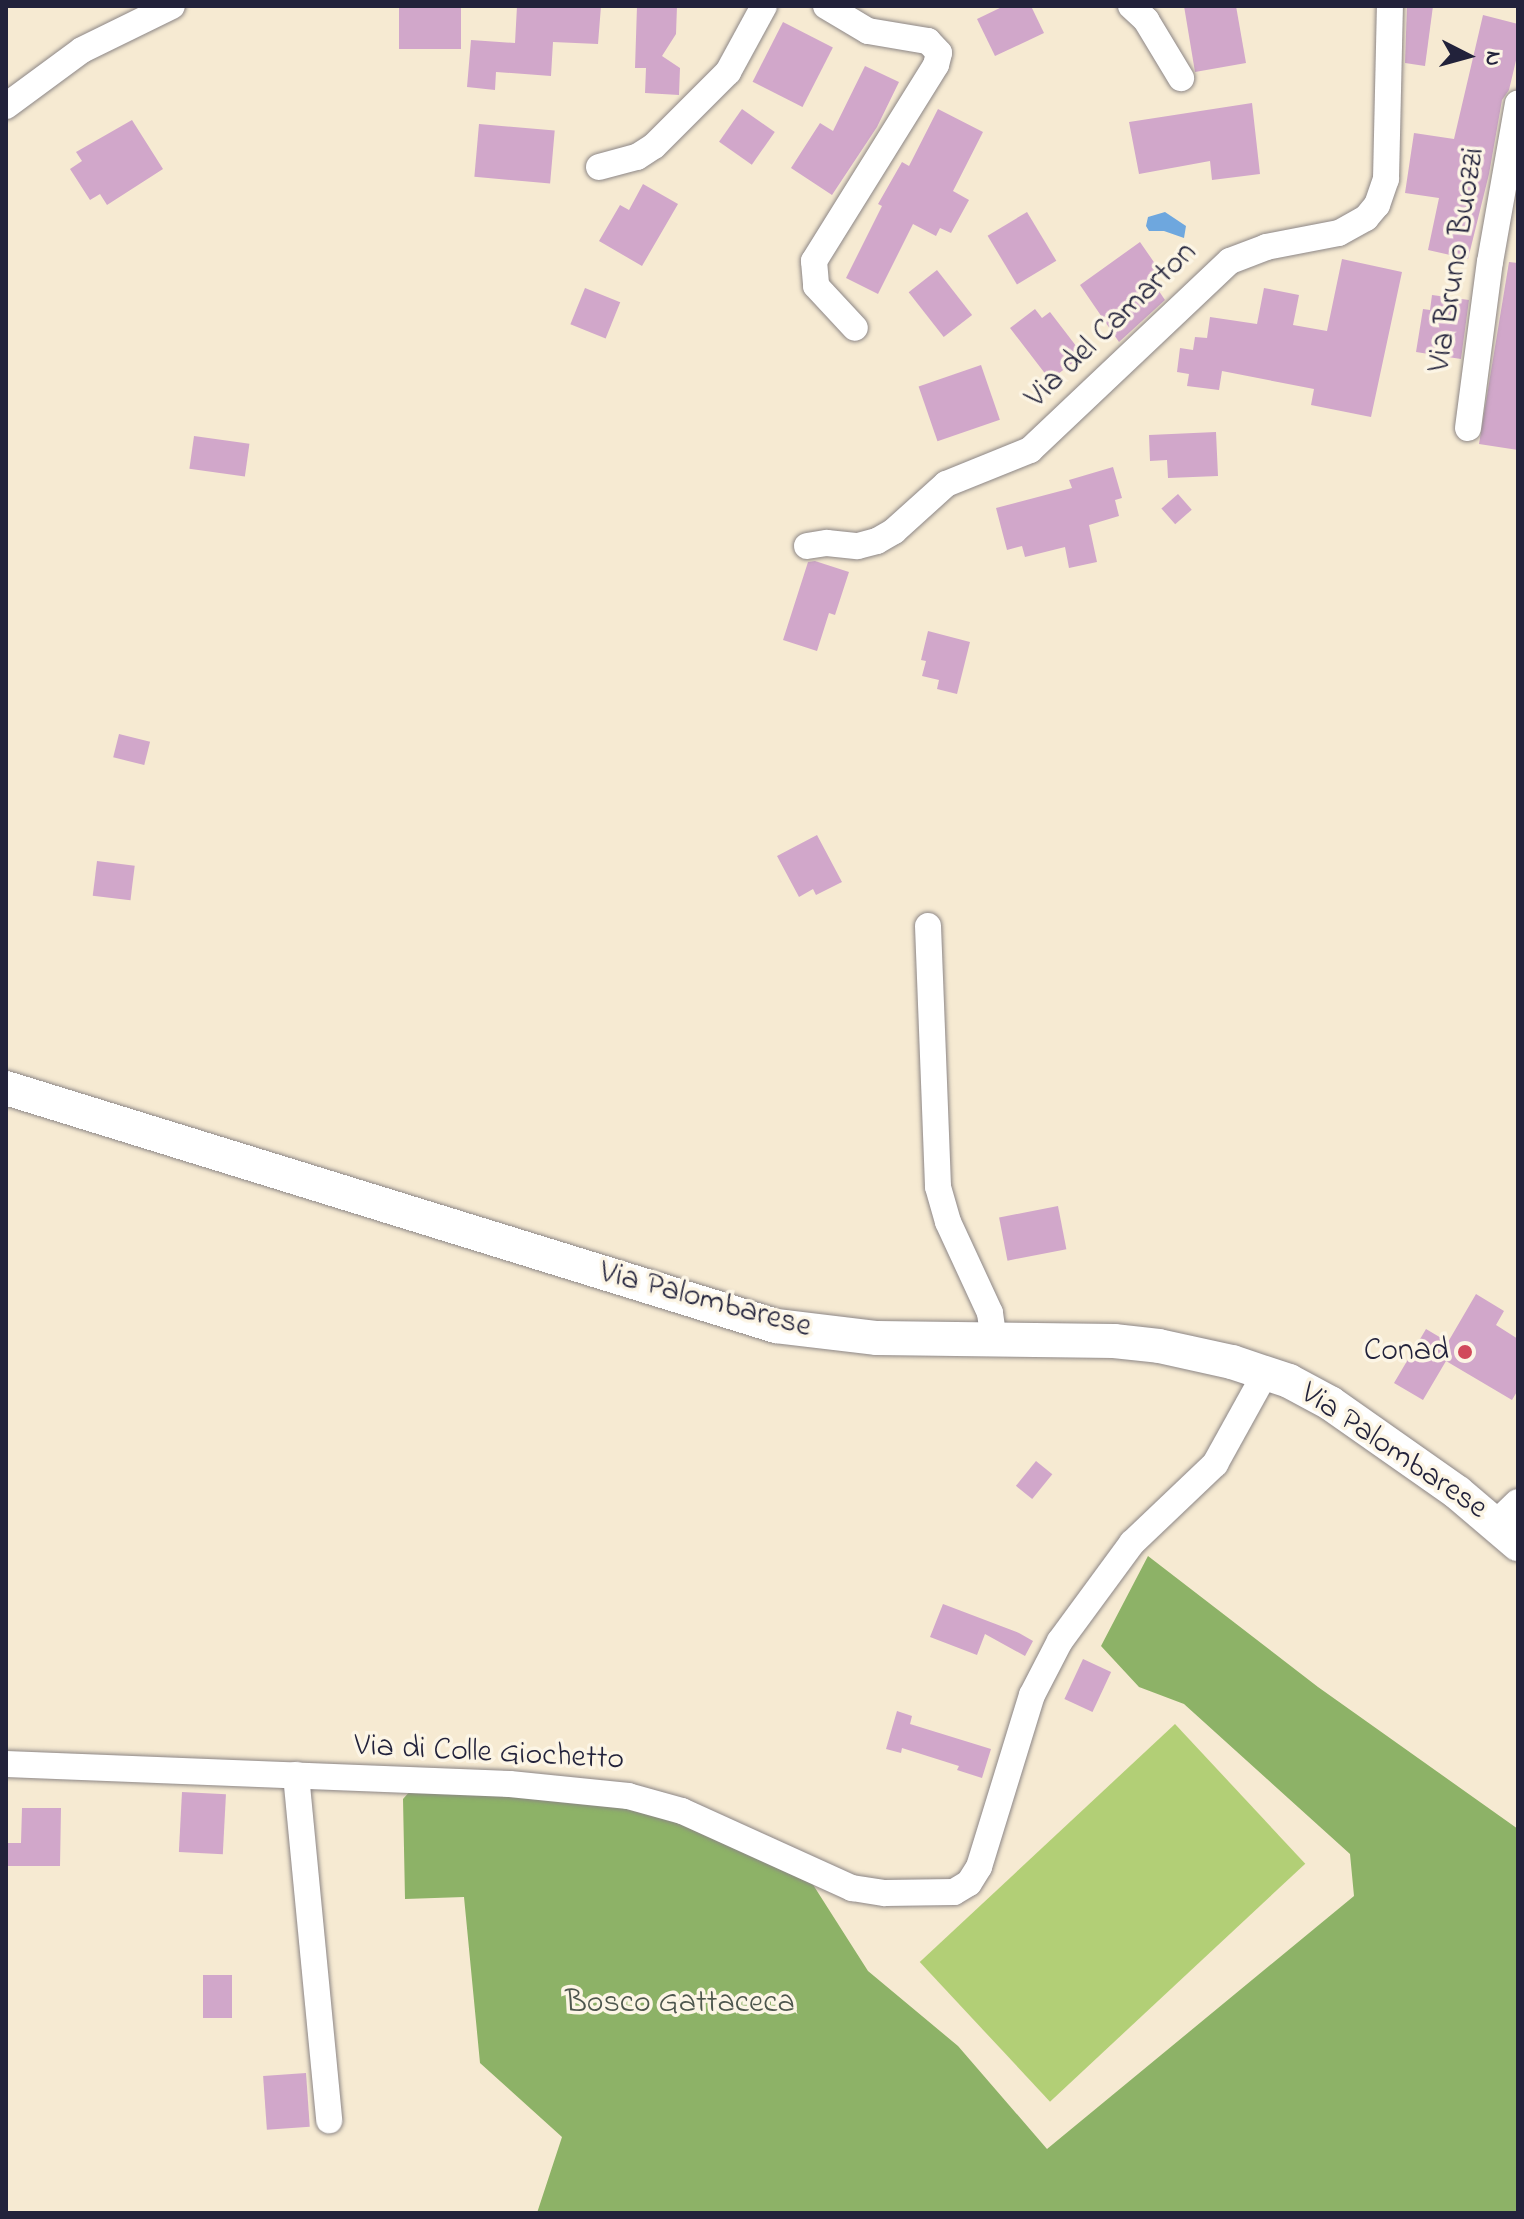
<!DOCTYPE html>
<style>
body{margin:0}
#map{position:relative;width:1524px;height:2219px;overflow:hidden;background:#f6ead2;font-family:"Indie Flower",sans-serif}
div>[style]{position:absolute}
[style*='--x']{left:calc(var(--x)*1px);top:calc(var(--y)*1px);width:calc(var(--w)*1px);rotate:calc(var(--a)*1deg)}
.green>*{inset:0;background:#b2cf76;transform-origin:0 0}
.forest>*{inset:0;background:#8db267}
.water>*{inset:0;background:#6ea7de}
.building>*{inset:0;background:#d1a7ca;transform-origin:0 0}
.roads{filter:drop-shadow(0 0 2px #8c8686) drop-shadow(0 0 2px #8c8686)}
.minor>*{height:26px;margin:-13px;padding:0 13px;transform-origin:13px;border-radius:13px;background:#fff}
.major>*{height:34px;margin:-17px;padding:0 17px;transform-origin:17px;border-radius:17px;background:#fff}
.dots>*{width:22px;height:22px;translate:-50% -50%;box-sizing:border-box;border:4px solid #fcf5e5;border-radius:50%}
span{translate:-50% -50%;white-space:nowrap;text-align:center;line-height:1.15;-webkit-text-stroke:7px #fcf5e5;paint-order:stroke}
.street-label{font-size:32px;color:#22223b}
.poi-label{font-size:32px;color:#22223b}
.right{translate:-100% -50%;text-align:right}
.park-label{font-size:32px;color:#4d564d}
.frame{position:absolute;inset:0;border:8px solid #22223b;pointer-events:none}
.north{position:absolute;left:1428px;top:16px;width:80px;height:80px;-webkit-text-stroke:6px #fcf5e5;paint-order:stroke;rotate:96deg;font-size:22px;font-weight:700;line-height:32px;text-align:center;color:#22223b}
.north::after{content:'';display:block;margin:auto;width:28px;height:36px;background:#22223b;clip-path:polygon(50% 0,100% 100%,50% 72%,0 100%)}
</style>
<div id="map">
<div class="green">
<i style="left:1175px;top:1724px;width:191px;height:349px;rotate:47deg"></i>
</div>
<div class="forest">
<i style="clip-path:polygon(1148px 1556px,1318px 1687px,1518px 1829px,1518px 2213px,537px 2213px,562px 2137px,480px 2063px,464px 1897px,405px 1899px,403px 1799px,419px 1781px,653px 1795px,803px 1869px,868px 1971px,958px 2046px,1047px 2149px,1354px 1896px,1350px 1854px,1184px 1704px,1139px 1687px,1101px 1646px)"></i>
</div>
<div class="water">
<i style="clip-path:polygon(1165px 212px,1186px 226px,1184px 238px,1164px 231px,1149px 231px,1146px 226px,1148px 217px)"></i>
</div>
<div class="building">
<i style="left:399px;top:6px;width:62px;height:43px"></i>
<i style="clip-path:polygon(517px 6px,601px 6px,598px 44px,553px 42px,551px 76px,496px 72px,495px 90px,467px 87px,471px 40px,515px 43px)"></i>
<i style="clip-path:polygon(637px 6px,677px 6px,676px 34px,662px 56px,680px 68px,679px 95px,645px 93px,646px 68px,635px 68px)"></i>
<i style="clip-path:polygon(1004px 6px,1031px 6px,1044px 33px,995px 56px,977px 19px)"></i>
<i style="clip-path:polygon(1184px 6px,1236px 6px,1246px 63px,1195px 72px)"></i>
<i style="clip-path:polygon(1407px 6px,1433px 6px,1425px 66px,1405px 63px)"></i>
<i style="clip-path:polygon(1483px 15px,1518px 24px,1518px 52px,1509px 90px,1502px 100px,1489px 174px,1468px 259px,1428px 250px,1439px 198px,1405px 193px,1414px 133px,1454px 139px)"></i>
<i style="left:783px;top:22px;width:56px;height:67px;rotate:27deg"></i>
<i style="clip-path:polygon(865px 66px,899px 82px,877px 127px,832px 195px,791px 168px,820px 123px,833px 131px)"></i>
<i style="clip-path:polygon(1252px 103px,1260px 174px,1212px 180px,1210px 161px,1139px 174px,1129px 122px)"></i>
<i style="left:742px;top:109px;width:40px;height:40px;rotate:35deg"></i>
<i style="clip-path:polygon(938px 109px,983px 132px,953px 191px,969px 200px,951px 233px,940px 228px,936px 236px,913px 224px,878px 294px,846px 278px,882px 206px,878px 204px,902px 162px,909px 166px)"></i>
<i style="clip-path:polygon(132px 120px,163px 169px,107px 205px,100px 194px,90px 200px,70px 169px,82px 161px,76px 152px)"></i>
<i style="left:479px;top:124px;width:76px;height:53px;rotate:5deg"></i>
<i style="clip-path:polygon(643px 184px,678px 204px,642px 266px,599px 241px,620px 205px,629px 210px)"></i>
<i style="left:1027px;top:212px;width:57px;height:46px;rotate:59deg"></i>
<i style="clip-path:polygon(1140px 242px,1158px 268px,1148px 275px,1165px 300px,1119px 342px,1080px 285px)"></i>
<i style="clip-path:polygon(1342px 259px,1402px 272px,1371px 417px,1311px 405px,1314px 389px,1222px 371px,1219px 390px,1187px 386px,1189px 374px,1177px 372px,1180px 348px,1193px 350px,1195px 337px,1207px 338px,1210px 317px,1257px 324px,1264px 288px,1299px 295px,1293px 325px,1327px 331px)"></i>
<i style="clip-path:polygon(1509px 262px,1518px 263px,1518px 450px,1479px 444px)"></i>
<i style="left:937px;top:270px;width:57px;height:36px;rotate:52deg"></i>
<i style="left:585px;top:288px;width:38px;height:39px;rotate:22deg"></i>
<i style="clip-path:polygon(1432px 295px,1469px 300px,1461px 359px,1416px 352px,1423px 309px,1430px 310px)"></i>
<i style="clip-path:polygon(1035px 309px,1042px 318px,1050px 312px,1083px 355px,1050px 380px,1010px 328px)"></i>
<i style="left:981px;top:365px;width:58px;height:66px;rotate:71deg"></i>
<i style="clip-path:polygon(1216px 432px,1218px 476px,1168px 478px,1167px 460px,1150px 461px,1149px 435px)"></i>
<i style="left:194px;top:436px;width:56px;height:33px;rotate:8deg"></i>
<i style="clip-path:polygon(1113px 467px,1122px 498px,1115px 500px,1119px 516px,1089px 525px,1097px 562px,1069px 568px,1065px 547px,1025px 557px,1022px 546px,1007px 550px,996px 508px,1072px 488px,1069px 480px)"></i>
<i style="left:1178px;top:494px;width:21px;height:22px;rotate:49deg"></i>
<i style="clip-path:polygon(815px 561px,849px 572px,835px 615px,829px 613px,817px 651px,783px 640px,808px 562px)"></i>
<i style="clip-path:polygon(928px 631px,970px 642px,957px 694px,937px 689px,939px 680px,922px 676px,926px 661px,921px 660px)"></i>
<i style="left:119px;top:734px;width:32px;height:24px;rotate:14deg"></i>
<i style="clip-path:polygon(817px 835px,842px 882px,816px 895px,813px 889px,799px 897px,777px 856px)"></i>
<i style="left:97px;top:861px;width:38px;height:35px;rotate:7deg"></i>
<i style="left:1058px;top:1206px;width:44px;height:60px;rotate:79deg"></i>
<i style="clip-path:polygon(1476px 1294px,1504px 1311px,1496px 1325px,1518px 1339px,1518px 1390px,1512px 1400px,1446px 1361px,1423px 1400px,1394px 1383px,1426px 1329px,1448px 1342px)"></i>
<i style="left:1036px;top:1461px;width:21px;height:32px;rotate:39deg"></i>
<i style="clip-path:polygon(943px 1604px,1019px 1633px,1033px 1641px,1025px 1656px,985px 1634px,977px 1655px,930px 1637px)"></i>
<i style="left:1083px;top:1659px;width:31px;height:44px;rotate:25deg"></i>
<i style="clip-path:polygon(897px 1711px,912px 1716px,910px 1724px,991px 1749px,982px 1778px,957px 1770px,959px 1766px,902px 1748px,901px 1753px,886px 1749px)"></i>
<i style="left:182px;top:1792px;width:44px;height:60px;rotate:3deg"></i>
<i style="clip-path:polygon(22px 1808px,61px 1808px,60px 1866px,6px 1866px,6px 1843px,21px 1843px)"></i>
<i style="left:203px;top:1975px;width:29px;height:43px"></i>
<i style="left:306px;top:2073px;width:54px;height:43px;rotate:86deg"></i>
</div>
<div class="roads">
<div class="minor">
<i style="--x:826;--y:6;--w:49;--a:30.8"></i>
<i style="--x:868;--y:31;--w:61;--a:9.5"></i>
<i style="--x:928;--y:41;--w:16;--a:47"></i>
<i style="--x:939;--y:53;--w:12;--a:104"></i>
<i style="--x:936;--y:65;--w:231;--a:121.9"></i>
<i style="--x:814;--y:261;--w:25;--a:85"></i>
<i style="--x:816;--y:286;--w:57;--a:47.1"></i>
<i style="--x:1131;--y:6;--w:21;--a:43"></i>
<i style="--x:1146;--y:20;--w:68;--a:58.9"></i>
<i style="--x:6;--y:106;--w:94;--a:-36.4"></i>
<i style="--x:82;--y:50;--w:100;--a:-26.1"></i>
<i style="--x:599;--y:167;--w:39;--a:-15"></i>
<i style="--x:637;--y:157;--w:20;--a:-33"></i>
<i style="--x:654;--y:146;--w:105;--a:-45"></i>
<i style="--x:728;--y:72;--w:75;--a:-61.4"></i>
<i style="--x:1468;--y:428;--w:167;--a:-82.5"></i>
<i style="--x:1490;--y:262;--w:161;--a:-80"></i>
<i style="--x:807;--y:546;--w:20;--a:-9"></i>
<i style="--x:827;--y:543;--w:31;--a:6"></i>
<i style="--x:858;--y:546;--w:20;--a:-15"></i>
<i style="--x:877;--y:541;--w:20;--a:-30"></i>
<i style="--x:894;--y:531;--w:70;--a:-42.1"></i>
<i style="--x:946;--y:484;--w:91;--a:-22"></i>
<i style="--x:1030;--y:450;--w:275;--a:-43.4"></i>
<i style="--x:1230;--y:261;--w:39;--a:-21"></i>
<i style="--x:1266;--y:247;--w:74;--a:-10.9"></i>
<i style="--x:1339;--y:233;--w:31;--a:-29"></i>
<i style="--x:1366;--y:218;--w:17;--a:-50"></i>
<i style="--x:1377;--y:205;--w:28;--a:-71"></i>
<i style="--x:1386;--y:179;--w:173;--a:-88.7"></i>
<i style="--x:928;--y:926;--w:261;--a:87.8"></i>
<i style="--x:938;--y:1187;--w:36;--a:74"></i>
<i style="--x:948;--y:1222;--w:100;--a:65.2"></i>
<i style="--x:990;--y:1313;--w:28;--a:82"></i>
<i style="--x:1496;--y:1523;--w:30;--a:-44"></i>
<i style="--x:6;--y:1764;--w:504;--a:2.27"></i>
<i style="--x:510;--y:1784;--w:119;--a:5.8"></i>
<i style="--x:628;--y:1796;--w:56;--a:15.5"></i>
<i style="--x:682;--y:1811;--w:187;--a:24.4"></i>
<i style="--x:852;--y:1888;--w:33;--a:9"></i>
<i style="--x:885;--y:1893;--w:69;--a:-0.8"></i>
<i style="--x:954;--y:1892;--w:17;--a:-31"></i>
<i style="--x:969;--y:1883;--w:19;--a:-58"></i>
<i style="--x:979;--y:1867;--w:180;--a:-72.9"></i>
<i style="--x:1032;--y:1695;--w:61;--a:-62.6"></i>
<i style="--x:1060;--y:1641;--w:122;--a:-53.7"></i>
<i style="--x:1132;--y:1543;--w:115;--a:-43.6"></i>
<i style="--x:1215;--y:1464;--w:105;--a:-61"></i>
<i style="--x:296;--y:1775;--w:347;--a:84.5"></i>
</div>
<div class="major">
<i style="--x:6;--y:1088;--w:806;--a:17.18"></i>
<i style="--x:776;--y:1326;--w:102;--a:6.8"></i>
<i style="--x:877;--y:1338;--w:237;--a:0.7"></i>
<i style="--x:1114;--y:1341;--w:45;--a:6.3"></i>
<i style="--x:1159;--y:1346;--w:75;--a:12.4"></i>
<i style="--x:1232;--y:1362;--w:60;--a:18.4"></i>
<i style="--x:1289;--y:1381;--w:47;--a:28.2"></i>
<i style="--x:1330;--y:1403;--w:156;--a:35.1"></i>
<i style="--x:1458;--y:1493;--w:79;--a:40.4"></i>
</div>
</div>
<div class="dots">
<i style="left:1465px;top:1352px;background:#d1495b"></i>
</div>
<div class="street-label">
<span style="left:1458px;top:260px;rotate:-81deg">Via Bruno Buozzi</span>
<span style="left:1112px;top:326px;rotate:-44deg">Via del Camarton</span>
<span style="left:705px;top:1301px;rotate:15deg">Via Palombarese</span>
<span style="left:1393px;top:1452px;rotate:34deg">Via Palombarese</span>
<span style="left:489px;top:1754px;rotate:3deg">Via di Colle Giochetto</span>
</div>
<div class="poi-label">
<span class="right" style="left:1449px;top:1352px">Conad</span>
</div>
<div class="park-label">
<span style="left:680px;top:2004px">Bosco Gattaceca</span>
</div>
<div class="frame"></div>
<div class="north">N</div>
</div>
